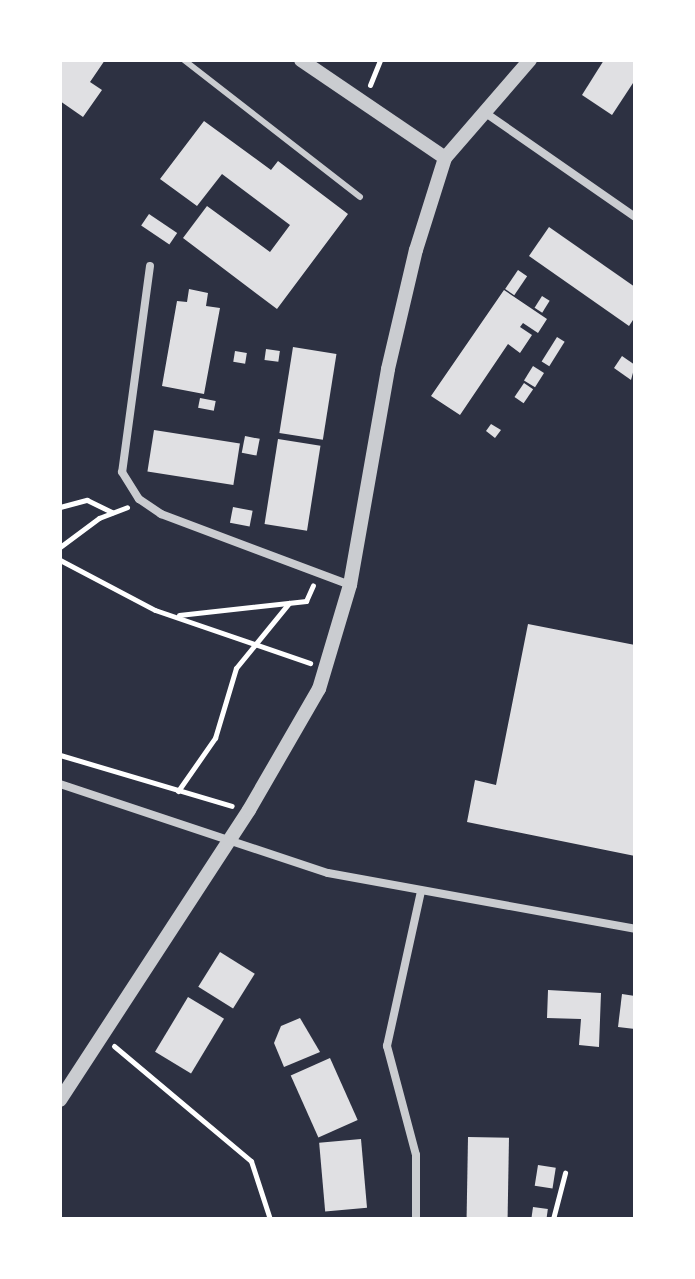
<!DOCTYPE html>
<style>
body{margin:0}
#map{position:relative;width:695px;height:1279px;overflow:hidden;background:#2d3142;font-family:Inter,sans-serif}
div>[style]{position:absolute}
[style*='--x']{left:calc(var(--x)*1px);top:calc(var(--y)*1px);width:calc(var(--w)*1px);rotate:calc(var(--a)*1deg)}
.building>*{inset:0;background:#e0e0e3;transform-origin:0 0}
.path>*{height:5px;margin:-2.5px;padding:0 2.5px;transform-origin:2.5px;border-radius:2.5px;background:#fff}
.service>*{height:6px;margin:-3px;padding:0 3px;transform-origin:3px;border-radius:3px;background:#caccd0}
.minor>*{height:8px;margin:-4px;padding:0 4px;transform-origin:4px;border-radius:4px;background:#caccd0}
.tertiary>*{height:14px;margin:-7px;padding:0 7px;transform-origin:7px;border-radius:7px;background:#caccd0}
span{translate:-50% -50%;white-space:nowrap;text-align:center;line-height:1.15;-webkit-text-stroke:7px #fff;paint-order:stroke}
.frame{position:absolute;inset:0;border:62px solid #fff;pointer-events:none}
</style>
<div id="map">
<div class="building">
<i style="clip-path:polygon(60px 60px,105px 60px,90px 82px,102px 90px,83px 117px,60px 101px)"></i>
<i style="clip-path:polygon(604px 60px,635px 60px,635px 80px,612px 115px,582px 95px)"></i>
<i style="clip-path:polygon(204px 121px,271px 170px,278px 161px,348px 214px,277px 309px,183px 238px,207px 206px,270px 252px,290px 225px,222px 174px,197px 206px,160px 179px)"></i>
<i style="left:149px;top:214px;width:34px;height:14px;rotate:34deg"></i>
<i style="clip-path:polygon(549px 227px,635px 287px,635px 317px,629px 326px,529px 256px)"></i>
<i style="left:518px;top:270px;width:11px;height:23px;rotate:34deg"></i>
<i style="clip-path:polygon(189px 289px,208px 293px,206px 306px,220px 308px,204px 394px,162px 386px,177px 301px,187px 302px)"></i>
<i style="clip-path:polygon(504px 290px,547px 319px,538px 333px,523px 323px,520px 327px,532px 335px,520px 353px,508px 344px,460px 415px,431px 396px)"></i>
<i style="left:542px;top:296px;width:9px;height:14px;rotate:32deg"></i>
<i style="left:557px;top:337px;width:9px;height:29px;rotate:32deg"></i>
<i style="left:293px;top:347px;width:44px;height:87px;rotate:9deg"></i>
<i style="left:266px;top:349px;width:14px;height:11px;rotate:8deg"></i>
<i style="left:235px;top:351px;width:12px;height:11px;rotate:9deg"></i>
<i style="clip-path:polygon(622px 356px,635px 365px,631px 380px,614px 368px)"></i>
<i style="left:533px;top:366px;width:13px;height:17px;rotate:32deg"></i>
<i style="left:524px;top:383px;width:11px;height:17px;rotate:34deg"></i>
<i style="left:200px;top:398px;width:16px;height:10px;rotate:11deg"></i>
<i style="clip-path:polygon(491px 424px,501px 430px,495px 438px,486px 431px)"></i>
<i style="left:154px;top:430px;width:87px;height:42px;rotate:9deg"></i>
<i style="left:245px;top:436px;width:15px;height:17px;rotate:11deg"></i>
<i style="left:278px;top:439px;width:43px;height:86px;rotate:9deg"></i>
<i style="left:233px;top:507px;width:20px;height:16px;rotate:11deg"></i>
<i style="clip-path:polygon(528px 624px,635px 645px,635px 856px,467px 822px,475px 780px,496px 785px)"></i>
<i style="left:220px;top:952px;width:41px;height:41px;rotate:32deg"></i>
<i style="clip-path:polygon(548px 990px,601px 993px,599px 1047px,579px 1045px,581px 1019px,547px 1018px)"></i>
<i style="clip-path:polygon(622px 994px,635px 996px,635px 1029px,618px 1027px)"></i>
<i style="left:188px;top:997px;width:42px;height:64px;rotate:31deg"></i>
<i style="clip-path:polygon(300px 1018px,320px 1052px,284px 1067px,274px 1043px,281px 1026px)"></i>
<i style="left:330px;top:1058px;width:68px;height:43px;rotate:66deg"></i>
<i style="left:468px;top:1137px;width:41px;height:82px;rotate:1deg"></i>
<i style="left:361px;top:1139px;width:69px;height:42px;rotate:85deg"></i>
<i style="left:538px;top:1165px;width:18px;height:21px;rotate:9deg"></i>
<i style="left:533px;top:1207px;width:15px;height:11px;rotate:8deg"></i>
</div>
<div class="path">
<i style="--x:370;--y:85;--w:27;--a:-68"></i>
<i style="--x:60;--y:507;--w:28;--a:-15"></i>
<i style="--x:87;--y:500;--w:28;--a:26"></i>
<i style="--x:60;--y:547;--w:49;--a:-36.6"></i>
<i style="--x:99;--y:518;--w:30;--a:-21"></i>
<i style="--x:60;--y:560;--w:107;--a:27.8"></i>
<i style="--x:155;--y:610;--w:164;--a:18.9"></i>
<i style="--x:179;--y:615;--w:128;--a:-6.3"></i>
<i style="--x:306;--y:601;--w:17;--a:-66"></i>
<i style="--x:60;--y:755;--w:179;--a:16.5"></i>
<i style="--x:178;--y:791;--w:65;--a:-55.1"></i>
<i style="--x:215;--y:738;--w:73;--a:-73.3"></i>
<i style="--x:236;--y:668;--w:84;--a:-50.8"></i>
<i style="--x:114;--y:1046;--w:179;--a:40"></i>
<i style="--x:251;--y:1161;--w:61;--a:71.9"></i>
<i style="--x:553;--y:1219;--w:48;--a:-75.4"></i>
</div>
<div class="service">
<i style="--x:184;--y:60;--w:223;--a:37.9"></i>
</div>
<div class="minor">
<i style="--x:487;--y:114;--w:180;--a:34.8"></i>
<i style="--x:150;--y:266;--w:208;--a:97.7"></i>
<i style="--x:122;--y:472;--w:32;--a:58"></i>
<i style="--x:139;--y:499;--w:27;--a:34"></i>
<i style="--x:161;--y:514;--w:202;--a:20.6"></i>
<i style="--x:60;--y:784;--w:282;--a:18.4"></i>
<i style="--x:328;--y:873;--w:312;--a:10.3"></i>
<i style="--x:416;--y:1219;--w:64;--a:-90"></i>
<i style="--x:416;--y:1155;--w:113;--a:-104.9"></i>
<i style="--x:387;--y:1046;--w:159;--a:-77.6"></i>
</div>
<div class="tertiary">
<i style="--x:301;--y:60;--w:174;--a:34.2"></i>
<i style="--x:60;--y:1100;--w:346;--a:-56.9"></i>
<i style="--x:249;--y:810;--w:140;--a:-60"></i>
<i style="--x:319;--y:689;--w:109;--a:-73.4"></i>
<i style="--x:350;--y:585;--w:219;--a:-80"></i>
<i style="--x:388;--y:369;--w:122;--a:-76.8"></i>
<i style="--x:416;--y:250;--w:96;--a:-72.5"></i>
<i style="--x:445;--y:158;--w:130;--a:-49.1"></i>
</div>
<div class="frame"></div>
</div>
